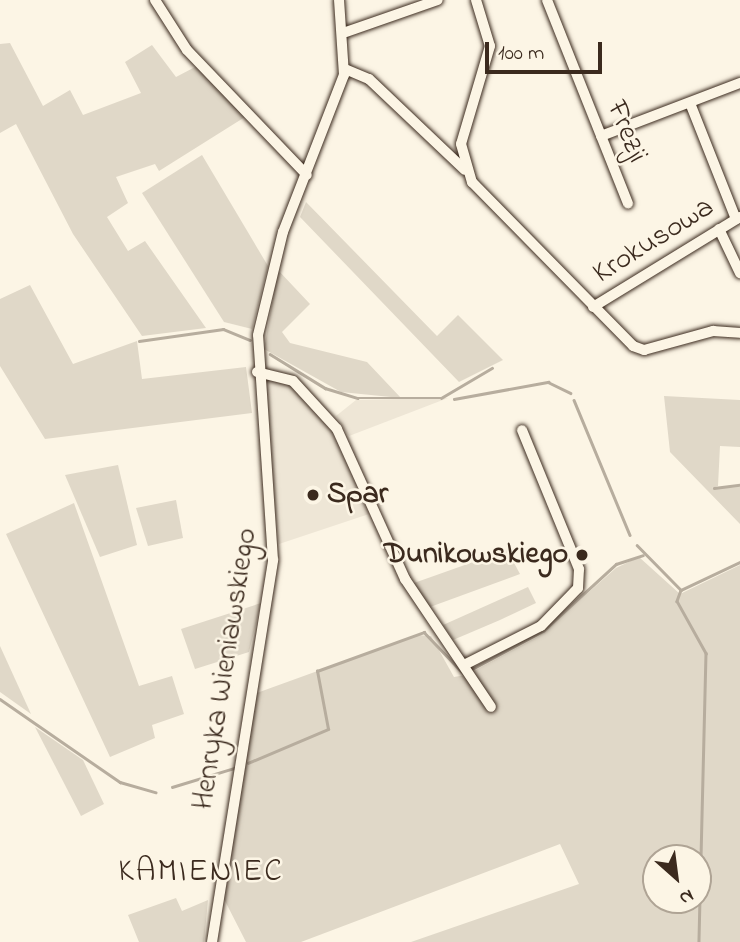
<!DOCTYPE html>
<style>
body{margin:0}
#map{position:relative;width:740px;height:942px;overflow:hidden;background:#fcf5e5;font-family:"Indie Flower",sans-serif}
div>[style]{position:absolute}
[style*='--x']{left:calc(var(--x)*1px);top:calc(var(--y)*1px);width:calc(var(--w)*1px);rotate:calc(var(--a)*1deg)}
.built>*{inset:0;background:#eee6d6}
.green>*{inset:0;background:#e0d8c8}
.stream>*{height:2.5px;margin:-1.25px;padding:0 1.25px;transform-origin:1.25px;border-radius:1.25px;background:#b7ad9e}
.roads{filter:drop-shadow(0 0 2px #3b2a1e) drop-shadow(0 0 2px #3b2a1e)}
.minor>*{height:10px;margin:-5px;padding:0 5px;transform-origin:5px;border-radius:5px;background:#fcf5e5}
.dots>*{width:19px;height:19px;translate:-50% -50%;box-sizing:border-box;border:4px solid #fcf5e5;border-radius:50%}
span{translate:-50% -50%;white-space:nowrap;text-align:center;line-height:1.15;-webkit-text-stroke:5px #fcf5e5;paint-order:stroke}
.street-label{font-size:30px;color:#3b2a1e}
.poi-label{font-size:30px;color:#3b2a1e;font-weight:700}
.left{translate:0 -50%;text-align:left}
.right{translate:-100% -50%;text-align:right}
.neighbourhood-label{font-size:32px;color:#3b2a1e;letter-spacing:2px}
.north{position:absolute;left:642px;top:844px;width:70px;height:70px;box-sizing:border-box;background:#fcf5e5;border:2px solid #afa495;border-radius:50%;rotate:152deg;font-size:19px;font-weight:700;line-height:28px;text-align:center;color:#3b2a1e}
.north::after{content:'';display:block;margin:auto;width:24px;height:32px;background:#3b2a1e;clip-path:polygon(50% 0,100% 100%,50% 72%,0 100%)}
.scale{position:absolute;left:485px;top:42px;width:117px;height:32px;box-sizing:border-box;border:4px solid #3b2a1e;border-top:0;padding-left:9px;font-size:21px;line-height:24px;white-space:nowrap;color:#3b2a1e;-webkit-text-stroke:5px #fcf5e5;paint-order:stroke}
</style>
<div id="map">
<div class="built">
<i style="clip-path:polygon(276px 376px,308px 400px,339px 442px,372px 513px,279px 544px,259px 379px)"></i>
<i style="clip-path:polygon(448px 398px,349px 436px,336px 416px,356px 400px)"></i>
</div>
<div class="green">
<i style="clip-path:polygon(10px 43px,43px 106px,70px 90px,83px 115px,141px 93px,125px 62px,152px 45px,176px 77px,197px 66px,245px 117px,159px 171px,155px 164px,116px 177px,128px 203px,107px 217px,128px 251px,145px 241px,206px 328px,142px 336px,73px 234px,16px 124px,0 133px,0 44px)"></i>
<i style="clip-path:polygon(202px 155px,268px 266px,252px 329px,224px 322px,142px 193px)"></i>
<i style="clip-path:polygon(306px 202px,437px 336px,458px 315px,503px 360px,459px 382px,300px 217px)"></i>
<i style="clip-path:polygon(278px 270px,310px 304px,282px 332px,290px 343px,367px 362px,401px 398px,341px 392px,264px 349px)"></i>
<i style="clip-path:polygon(30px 285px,73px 364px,137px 341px,142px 379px,246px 367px,252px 413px,45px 439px,0 366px,0 299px)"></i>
<i style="clip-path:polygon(664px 396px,740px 400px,740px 447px,720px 446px,718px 486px,712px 488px,740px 487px,740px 524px,670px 452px)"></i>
<i style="clip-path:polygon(118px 465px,137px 545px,100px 557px,65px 475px)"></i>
<i style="clip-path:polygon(176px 500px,183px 538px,148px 546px,136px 508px)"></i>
<i style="clip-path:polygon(74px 503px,139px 686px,172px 676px,184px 714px,152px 725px,155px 738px,110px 757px,6px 534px)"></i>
<i style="clip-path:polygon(507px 550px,520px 574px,430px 607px,414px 583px)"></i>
<i style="clip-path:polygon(evenodd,639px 557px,680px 594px,740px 565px,740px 942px,411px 942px,579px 884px,560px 844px,301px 942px,246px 942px,224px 899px,225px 877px,254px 694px,417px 635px,431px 636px,454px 677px,466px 675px,539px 636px,616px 568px,639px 557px,656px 858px,698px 858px,698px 900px,656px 900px,656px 858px)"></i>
<i style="clip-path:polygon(528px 587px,536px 603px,500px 620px,453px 640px,443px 625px)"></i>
<i style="clip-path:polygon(261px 603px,249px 652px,195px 669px,181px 629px)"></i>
<i style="clip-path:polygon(0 646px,31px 714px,0 692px)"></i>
<i style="clip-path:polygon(35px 727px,83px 760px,104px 804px,81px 816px)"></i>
<i style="clip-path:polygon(176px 898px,182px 911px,208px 900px,204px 942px,139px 942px,128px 915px)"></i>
</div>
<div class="stream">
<i style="--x:139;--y:341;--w:85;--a:-8.1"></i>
<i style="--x:223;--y:329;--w:29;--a:22"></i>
<i style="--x:270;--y:354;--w:65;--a:31.7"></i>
<i style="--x:325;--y:388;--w:34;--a:17"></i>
<i style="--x:358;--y:398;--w:83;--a:0"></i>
<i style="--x:441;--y:398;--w:59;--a:-30.5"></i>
<i style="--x:454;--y:399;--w:96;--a:-10.3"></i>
<i style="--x:548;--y:382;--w:25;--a:26"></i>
<i style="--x:574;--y:400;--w:146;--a:67.5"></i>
<i style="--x:714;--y:488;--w:26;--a:-7"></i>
<i style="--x:637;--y:545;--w:63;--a:45.6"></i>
<i style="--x:681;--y:590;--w:65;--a:-25.4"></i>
<i style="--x:681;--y:590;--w:12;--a:110"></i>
<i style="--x:677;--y:601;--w:60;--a:60.9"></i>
<i style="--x:706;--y:653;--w:289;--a:91.4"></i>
<i style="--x:472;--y:669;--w:81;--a:-28.2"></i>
<i style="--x:543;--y:631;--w:99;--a:-42.5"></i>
<i style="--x:616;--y:564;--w:28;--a:-18"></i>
<i style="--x:0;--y:699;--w:146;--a:34.7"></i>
<i style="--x:120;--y:782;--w:37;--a:16"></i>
<i style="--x:248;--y:763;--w:87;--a:-23"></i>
<i style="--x:328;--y:729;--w:59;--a:-100.7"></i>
<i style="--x:317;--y:671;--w:114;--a:-20"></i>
<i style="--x:424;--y:632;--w:57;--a:46.4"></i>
<i style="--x:172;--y:787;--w:65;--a:-17"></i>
</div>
<div class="roads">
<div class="minor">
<i style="--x:155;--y:0;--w:59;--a:57.4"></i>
<i style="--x:187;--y:50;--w:173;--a:46.2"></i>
<i style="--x:476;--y:0;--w:48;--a:73.1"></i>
<i style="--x:490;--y:46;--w:102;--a:106.5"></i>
<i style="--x:461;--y:144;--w:40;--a:74"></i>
<i style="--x:472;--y:182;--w:230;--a:45.5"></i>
<i style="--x:633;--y:346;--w:12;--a:20"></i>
<i style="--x:644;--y:350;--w:72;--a:-15.4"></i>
<i style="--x:713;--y:331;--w:27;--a:4"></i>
<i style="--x:547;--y:0;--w:219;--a:68.3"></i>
<i style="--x:346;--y:32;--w:97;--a:-19.2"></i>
<i style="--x:345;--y:69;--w:26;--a:23"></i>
<i style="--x:369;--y:79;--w:132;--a:43.5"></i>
<i style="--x:690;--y:103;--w:125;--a:68.4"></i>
<i style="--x:601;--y:136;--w:149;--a:-20.9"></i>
<i style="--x:719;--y:229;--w:49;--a:64.5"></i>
<i style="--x:593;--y:307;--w:172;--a:-31.5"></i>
<i style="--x:257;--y:372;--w:37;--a:14"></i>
<i style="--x:293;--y:381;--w:65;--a:47.5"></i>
<i style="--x:337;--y:429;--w:165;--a:65.6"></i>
<i style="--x:405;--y:579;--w:154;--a:56.1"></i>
<i style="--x:464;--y:665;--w:86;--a:-26.9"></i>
<i style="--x:541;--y:626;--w:53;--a:-45.8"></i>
<i style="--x:578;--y:588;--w:19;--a:-87"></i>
<i style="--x:579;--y:569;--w:150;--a:-112.3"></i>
<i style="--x:212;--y:942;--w:387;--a:-80.9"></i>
<i style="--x:273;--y:560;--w:225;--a:-93.8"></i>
<i style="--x:258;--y:335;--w:106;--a:-76.4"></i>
<i style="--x:283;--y:232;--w:168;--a:-68.8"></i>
<i style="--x:344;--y:75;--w:75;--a:-93.8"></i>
</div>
</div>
<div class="dots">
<i style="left:313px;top:495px;background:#3b2a1e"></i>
<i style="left:582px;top:555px;background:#3b2a1e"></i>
</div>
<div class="street-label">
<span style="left:626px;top:132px;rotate:68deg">Frezji</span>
<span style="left:654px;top:241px;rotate:-32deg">Krokusowa</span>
<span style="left:226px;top:669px;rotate:-81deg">Henryka Wieniawskiego</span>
</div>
<div class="poi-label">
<span class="left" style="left:327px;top:495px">Spar</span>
<span class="right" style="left:568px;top:555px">Dunikowskiego</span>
</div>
<div class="neighbourhood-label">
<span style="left:201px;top:873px">KAMIENIEC</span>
</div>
<div class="north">N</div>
<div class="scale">100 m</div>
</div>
